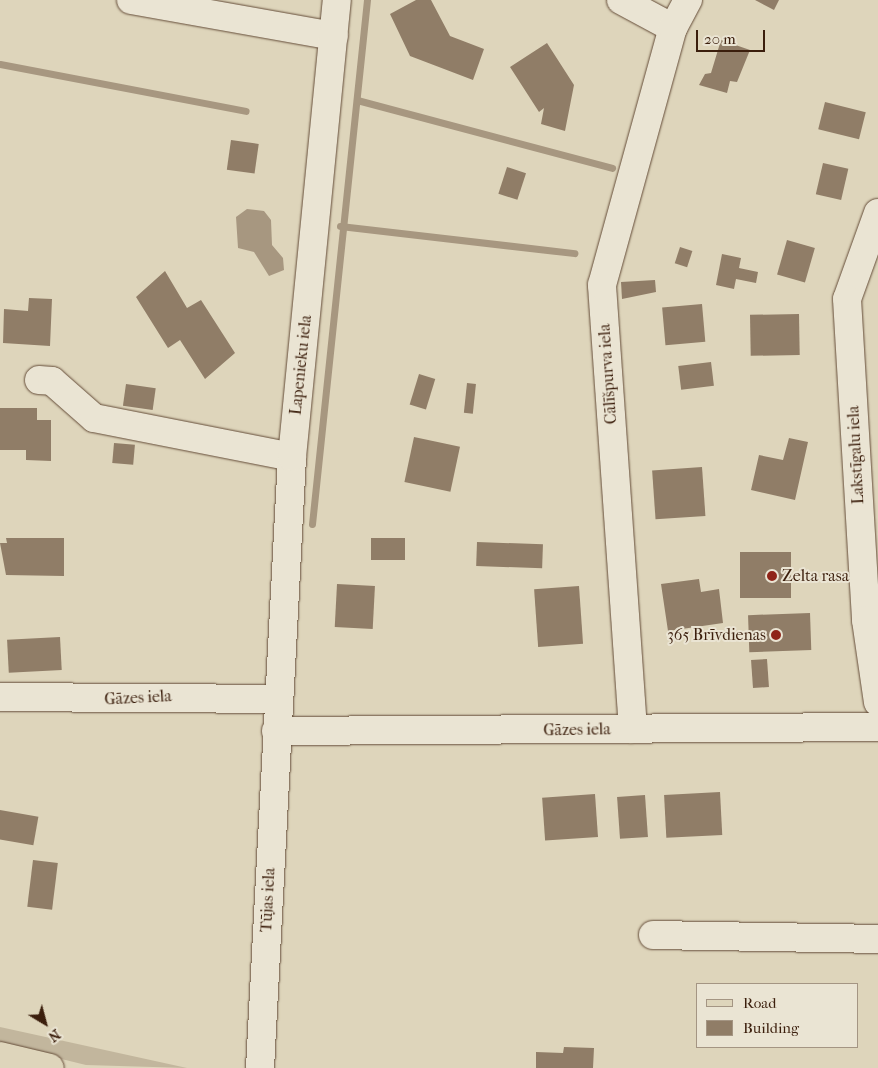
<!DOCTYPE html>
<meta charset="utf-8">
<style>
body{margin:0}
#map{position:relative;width:878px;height:1068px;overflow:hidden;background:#ded5bb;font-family:"IM FELL French Canon",serif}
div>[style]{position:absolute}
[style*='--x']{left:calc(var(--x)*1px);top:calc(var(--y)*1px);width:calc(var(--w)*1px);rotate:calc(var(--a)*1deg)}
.green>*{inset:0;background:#c2b69d}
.water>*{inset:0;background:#a79780}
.stream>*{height:7px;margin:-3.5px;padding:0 3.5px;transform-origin:3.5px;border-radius:3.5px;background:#a79780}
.building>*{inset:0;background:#907d67;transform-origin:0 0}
.roads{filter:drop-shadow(0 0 1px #644c38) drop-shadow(0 0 1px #644c38)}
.minor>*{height:28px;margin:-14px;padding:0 14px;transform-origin:14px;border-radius:14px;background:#eae4d3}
.major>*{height:28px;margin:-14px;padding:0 14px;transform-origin:14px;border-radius:14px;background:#ded5bb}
.dots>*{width:14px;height:14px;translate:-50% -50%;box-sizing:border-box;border:2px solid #eae4d3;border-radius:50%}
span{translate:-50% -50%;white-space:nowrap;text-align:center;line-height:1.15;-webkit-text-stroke:4px #eae4d3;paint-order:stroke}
.street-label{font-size:16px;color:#3b1e0c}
.poi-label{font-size:16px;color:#3b1e0c}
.left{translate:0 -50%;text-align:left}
.right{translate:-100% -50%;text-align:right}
.legend{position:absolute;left:696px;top:983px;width:162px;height:65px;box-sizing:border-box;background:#eae4d3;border:1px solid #a49583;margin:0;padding:6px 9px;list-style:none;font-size:15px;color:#3b1e0c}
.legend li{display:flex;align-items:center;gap:10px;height:25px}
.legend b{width:25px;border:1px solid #a49583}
.north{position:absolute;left:20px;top:998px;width:50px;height:50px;-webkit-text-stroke:4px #eae4d3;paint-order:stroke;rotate:143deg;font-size:14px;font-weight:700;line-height:20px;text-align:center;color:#3b1e0c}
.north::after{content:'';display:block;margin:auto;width:18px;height:22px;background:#3b1e0c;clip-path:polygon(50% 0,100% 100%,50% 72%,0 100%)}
.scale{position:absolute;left:696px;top:30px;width:69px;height:22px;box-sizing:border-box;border:2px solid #3b1e0c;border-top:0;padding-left:6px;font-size:15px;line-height:18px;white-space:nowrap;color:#3b1e0c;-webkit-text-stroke:4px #eae4d3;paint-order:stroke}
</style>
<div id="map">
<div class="green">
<i style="clip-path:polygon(0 1027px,187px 1068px,86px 1065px,0 1044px)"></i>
</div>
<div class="water">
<i style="clip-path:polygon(247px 209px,264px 211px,271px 220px,272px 245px,283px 258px,284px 270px,269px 276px,254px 252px,238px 248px,236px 217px)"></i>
</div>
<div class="stream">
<i style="--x:0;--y:64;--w:250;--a:10.8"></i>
<i style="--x:357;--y:100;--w:264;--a:14.9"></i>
<i style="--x:340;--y:226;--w:236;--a:6.6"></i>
<i style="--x:312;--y:524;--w:527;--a:-84.01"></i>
</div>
<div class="building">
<i style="clip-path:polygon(416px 0,431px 0,450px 36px,484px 49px,473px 80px,410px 56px,390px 14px)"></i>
<i style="clip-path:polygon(755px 0,779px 0,774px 10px)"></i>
<i style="clip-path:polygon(721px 40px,750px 50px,737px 82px,730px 81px,727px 93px,699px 85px,705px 74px,711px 73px)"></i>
<i style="clip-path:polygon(547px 43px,574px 85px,565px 131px,541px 124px,544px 108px,539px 112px,510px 67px)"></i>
<i style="left:825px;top:102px;width:42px;height:28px;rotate:14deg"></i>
<i style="left:231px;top:140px;width:28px;height:30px;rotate:8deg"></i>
<i style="left:823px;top:163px;width:26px;height:32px;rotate:13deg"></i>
<i style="left:507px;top:167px;width:20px;height:28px;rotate:18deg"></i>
<i style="left:787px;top:240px;width:29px;height:36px;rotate:16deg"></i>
<i style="left:680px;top:247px;width:13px;height:17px;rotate:18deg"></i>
<i style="clip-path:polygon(722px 254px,741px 258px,739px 268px,758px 272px,756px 283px,736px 279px,734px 289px,716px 285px)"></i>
<i style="clip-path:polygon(165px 271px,187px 308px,201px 300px,235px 353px,205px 379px,180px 340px,168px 348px,136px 297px)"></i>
<i style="clip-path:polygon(655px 280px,656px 292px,622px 299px,621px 282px)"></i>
<i style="clip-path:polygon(29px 298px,52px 299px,50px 346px,3px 343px,4px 309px,28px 311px)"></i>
<i style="left:702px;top:304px;width:38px;height:40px;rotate:85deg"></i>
<i style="left:799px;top:314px;width:41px;height:49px;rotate:89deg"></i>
<i style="left:711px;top:362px;width:24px;height:33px;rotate:83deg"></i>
<i style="left:419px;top:374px;width:17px;height:32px;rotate:17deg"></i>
<i style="left:467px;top:383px;width:9px;height:30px;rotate:6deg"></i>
<i style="left:126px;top:384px;width:30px;height:22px;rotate:8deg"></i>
<i style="clip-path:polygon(0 408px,37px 408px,37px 420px,51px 420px,51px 461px,26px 460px,26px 450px,0 450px)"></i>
<i style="left:414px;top:437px;width:47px;height:46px;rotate:12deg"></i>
<i style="clip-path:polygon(789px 438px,808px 442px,795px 500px,751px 490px,759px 455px,783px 460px)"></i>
<i style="left:114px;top:443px;width:21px;height:20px;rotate:5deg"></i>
<i style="left:702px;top:467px;width:49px;height:50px;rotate:86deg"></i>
<i style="clip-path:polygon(6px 538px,64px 538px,64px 576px,6px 575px,0 543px,7px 543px)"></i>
<i style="left:371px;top:538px;width:34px;height:22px"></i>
<i style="left:477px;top:542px;width:66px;height:24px;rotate:2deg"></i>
<i style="left:740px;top:552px;width:51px;height:46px"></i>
<i style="clip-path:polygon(699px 579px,701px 592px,719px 589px,723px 623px,668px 631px,661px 584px)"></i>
<i style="left:337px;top:584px;width:38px;height:43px;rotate:3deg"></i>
<i style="left:579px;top:586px;width:58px;height:45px;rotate:86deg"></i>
<i style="left:810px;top:613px;width:37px;height:62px;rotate:88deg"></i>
<i style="left:60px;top:637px;width:33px;height:53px;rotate:87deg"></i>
<i style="left:767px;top:659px;width:28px;height:16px;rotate:86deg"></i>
<i style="left:720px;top:792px;width:43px;height:56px;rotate:87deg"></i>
<i style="left:595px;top:794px;width:43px;height:53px;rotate:86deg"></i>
<i style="left:645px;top:795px;width:42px;height:28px;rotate:86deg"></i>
<i style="left:0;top:810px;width:39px;height:29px;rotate:10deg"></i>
<i style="left:33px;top:860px;width:25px;height:47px;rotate:7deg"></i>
<i style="clip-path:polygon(564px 1047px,594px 1048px,593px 1068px,536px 1068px,536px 1052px,563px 1053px)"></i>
</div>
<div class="roads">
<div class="minor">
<i style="--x:131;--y:0;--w:206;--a:10.1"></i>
<i style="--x:621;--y:0;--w:59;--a:28.3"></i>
<i style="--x:878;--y:213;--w:91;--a:109.8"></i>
<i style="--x:847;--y:299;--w:322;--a:86.6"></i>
<i style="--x:866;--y:620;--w:83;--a:81.7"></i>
<i style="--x:39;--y:380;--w:13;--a:4"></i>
<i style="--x:52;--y:381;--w:56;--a:41.4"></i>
<i style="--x:94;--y:418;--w:202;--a:11.1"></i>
<i style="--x:0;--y:697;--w:276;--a:0.4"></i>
<i style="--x:633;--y:729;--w:445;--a:-94"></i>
<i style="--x:602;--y:285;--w:267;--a:-74.6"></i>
<i style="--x:673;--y:28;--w:32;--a:-62"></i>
<i style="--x:276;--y:731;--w:602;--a:-0.38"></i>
<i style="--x:653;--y:935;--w:225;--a:1"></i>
<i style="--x:260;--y:1068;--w:612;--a:-87"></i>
<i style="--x:292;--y:457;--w:459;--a:-84.4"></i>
</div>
<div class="major">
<i style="--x:0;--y:1056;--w:51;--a:13.5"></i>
</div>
</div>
<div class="dots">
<i style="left:772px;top:576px;background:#8f2418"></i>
<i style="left:776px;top:635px;background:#8f2418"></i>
</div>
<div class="street-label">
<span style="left:301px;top:365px;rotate:-84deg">Lapenieku iela</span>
<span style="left:608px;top:374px;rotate:-94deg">Cālīšpurva iela</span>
<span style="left:856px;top:455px;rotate:-93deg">Lakstīgalu iela</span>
<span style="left:138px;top:698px;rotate:-3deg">Gāzes iela</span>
<span style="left:577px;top:730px;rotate:-1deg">Gāzes iela</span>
<span style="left:268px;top:900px;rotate:-87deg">Tūjas iela</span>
</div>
<div class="poi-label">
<span class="left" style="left:782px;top:576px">Zelta rasa</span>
<span class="right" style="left:766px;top:635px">365 Brīvdienas</span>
</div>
<ul class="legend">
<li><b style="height:6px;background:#ded5bb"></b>Road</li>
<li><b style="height:14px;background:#907d67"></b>Building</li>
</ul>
<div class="north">N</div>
<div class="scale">20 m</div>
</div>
